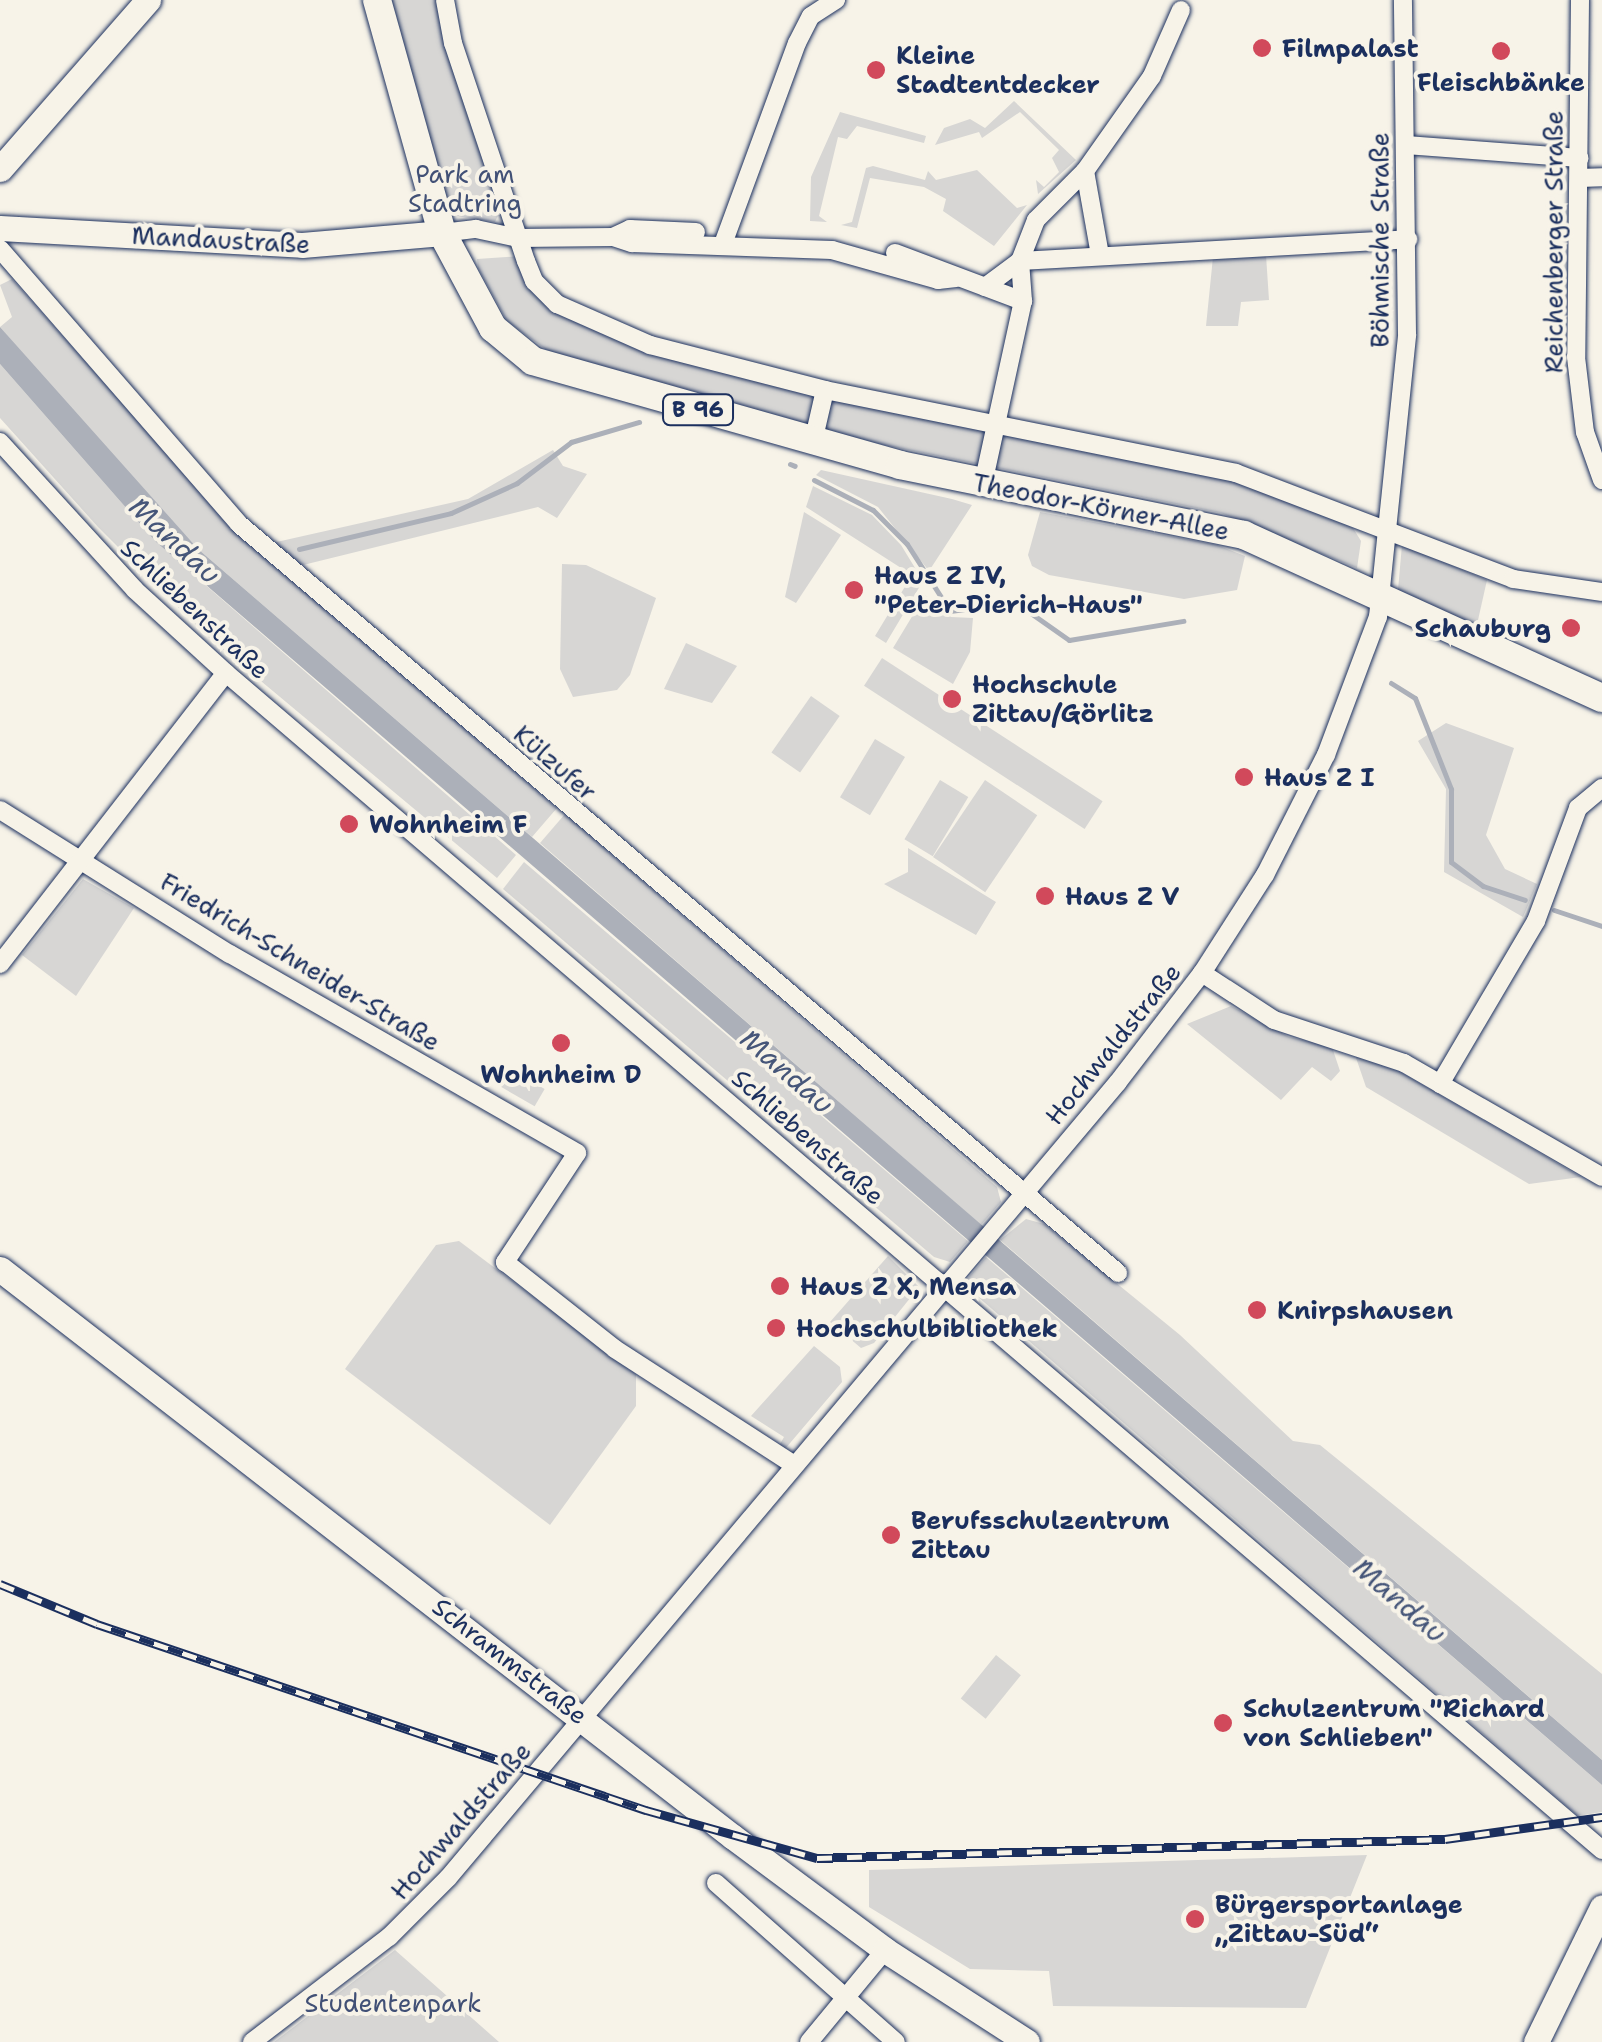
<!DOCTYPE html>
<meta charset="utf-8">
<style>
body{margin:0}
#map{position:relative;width:1602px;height:2042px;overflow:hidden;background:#f7f3e8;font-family:"Shantell Sans",sans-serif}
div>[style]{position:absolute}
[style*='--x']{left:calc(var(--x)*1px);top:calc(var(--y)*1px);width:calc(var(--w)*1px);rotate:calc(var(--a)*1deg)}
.green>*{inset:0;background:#d7d6d4;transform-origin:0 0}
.water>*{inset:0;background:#acb0b9}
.stream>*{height:5px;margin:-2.5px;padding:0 2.5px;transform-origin:2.5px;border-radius:2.5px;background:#acb0b9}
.roads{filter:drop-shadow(0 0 2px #1b2f5e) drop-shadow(0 0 2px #1b2f5e)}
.minor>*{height:18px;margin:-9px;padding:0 9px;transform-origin:9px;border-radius:9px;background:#f7f3e8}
.secondary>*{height:25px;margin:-12.5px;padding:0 12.5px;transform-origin:12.5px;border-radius:12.5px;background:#f7f3e8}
.primary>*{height:28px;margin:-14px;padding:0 14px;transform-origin:14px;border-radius:14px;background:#f7f3e8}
.rail>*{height:9px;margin-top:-4.5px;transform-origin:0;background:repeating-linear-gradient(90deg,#f7f3e8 0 15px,#1b2f5e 0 30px);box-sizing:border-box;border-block:2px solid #1b2f5e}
.dots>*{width:28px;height:28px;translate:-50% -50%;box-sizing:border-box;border:5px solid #f7f3e8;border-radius:50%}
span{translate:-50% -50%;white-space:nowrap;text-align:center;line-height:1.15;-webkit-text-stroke:8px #f7f3e8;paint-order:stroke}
.shield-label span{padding:2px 8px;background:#f7f3e8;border:2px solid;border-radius:8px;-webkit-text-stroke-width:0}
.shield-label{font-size:22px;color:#1b2f5e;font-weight:700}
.poi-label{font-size:25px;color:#1b2f5e;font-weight:700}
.left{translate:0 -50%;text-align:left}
.right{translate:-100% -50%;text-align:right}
.park-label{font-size:25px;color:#415076}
.street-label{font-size:25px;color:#1b2f5e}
.water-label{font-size:28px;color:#465679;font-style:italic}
</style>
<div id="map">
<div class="green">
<i style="clip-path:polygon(391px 0,441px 0,500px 211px,495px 222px,443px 214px)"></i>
<i style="clip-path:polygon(1014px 101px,1076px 160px,1038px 194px,1036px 180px,1044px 187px,1059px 172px,1052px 158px,1059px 150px,1020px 112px,982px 138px,979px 132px,935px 145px,944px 128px,970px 119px,985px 128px)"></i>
<i style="clip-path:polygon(840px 112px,926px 136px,924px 143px,857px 126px,847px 139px,838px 137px,819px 216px,827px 222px,810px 221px,811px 177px)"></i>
<i style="clip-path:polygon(873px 166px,925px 180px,928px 171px,936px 180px,977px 170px,1017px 208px,1027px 205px,994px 246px,943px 211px,946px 199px,924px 187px,870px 178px,857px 228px,841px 225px,852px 222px,866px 168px)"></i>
<i style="clip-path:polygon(1266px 255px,1269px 300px,1241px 302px,1238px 326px,1206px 326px,1213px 257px)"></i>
<i style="clip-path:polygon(521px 256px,558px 312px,839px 399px,1184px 466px,1281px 493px,1353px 528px,1361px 541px,1357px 568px,1221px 513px,824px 433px,548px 351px,507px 321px,478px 268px,477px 259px)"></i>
<i style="clip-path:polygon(12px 279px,234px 529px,557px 808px,532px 837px,198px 549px,120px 468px,0 327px,12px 317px,0 285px)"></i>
<i style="clip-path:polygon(0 364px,156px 542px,516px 855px,497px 878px,207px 636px,98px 527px,0 418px)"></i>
<i style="clip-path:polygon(553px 450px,563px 466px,587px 474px,557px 518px,538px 507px,299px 566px,272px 543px,468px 499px)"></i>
<i style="clip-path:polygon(821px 470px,952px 499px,972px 505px,929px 571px,878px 507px,816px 475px)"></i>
<i style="clip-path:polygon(813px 486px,872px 515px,901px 545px,923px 581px,886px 643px,875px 636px,912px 575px,806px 507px)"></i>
<i style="clip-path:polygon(804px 512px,841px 535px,796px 603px,785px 597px)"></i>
<i style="clip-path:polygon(1040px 512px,1217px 545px,1245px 556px,1237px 590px,1184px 599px,1049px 575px,1032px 566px,1028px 555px)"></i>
<i style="clip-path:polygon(1402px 545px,1487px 580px,1476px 629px,1398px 590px)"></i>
<i style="clip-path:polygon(562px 564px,586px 565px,656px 598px,630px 675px,617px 690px,573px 697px,560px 669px)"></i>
<i style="clip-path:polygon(925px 595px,951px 617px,973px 618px,970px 652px,953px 684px,893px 648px)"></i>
<i style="clip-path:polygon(686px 643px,737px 666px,712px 703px,664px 689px)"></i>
<i style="left:882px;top:658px;width:263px;height:33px;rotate:33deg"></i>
<i style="left:811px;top:696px;width:35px;height:69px;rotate:35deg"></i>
<i style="clip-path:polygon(1446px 723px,1514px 748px,1486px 835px,1505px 869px,1537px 884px,1523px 917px,1444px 872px,1446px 789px,1418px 741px)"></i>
<i style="left:875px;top:739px;width:35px;height:68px;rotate:31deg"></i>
<i style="left:940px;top:780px;width:33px;height:69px;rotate:31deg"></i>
<i style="left:985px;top:780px;width:63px;height:93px;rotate:34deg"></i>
<i style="clip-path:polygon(565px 814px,997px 1187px,1001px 1202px,981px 1225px,540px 843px)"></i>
<i style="clip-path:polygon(908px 848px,996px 902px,976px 935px,884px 884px,908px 872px)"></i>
<i style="clip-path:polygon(524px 862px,968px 1241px,950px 1262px,934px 1257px,503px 889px)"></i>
<i style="clip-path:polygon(83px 879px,134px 908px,76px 996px,22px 955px)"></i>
<i style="clip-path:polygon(1231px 1006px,1289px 1037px,1332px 1047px,1340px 1071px,1331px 1081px,1312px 1067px,1281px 1100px,1187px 1024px)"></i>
<i style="clip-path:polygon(1354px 1052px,1385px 1063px,1581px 1177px,1529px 1184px,1366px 1087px)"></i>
<i style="left:510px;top:1069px;width:40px;height:20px;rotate:30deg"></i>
<i style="clip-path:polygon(1026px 1219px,1044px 1224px,1180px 1335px,1293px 1441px,1320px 1445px,1602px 1674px,1602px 1760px,1000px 1240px)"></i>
<i style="clip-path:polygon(459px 1241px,636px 1374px,636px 1406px,550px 1525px,345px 1369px,436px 1245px)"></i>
<i style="clip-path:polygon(888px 1256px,919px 1287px,874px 1343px,861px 1348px,830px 1322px)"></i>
<i style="clip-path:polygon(986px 1257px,1602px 1785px,1602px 1812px,1578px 1816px,970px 1290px,968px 1278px)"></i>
<i style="clip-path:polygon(814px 1346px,840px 1367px,842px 1382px,785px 1449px,779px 1446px,784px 1437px,751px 1416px)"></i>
<i style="left:996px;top:1655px;width:32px;height:56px;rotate:39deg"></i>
<i style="clip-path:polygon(1367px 1855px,1306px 2008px,1053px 2006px,1049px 1971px,970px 1969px,869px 1907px,869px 1870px)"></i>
<i style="clip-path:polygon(395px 1950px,499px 2042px,274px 2042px,349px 1985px)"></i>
</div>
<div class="water">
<i style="clip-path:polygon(0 327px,198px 549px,1602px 1760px,1602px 1785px,156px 542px,0 364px)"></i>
</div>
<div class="stream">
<i style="--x:790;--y:464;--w:5;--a:22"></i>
<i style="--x:814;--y:480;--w:66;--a:27"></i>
<i style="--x:873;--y:510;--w:48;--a:45"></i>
<i style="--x:907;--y:544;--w:80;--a:57.3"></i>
<i style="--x:950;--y:611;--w:66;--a:-7.9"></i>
<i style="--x:1015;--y:602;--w:66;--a:35.1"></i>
<i style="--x:1069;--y:640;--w:116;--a:-9.5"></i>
<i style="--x:299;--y:549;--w:156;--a:-13.3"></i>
<i style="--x:451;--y:513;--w:72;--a:-24.4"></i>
<i style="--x:517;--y:483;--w:68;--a:-37.2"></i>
<i style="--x:571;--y:442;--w:71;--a:-16.4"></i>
<i style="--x:1391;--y:683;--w:28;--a:32"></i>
<i style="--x:1415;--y:698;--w:98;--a:68.4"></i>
<i style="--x:1451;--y:789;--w:73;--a:90"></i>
<i style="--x:1451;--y:862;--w:40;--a:37"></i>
<i style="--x:1483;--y:886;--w:44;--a:18.4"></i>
<i style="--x:1554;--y:910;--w:51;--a:18.4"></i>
</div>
<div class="roads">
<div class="minor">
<i style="--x:445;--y:0;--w:44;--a:79.5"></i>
<i style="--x:453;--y:43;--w:230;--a:71.5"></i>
<i style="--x:526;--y:261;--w:22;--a:68"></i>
<i style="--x:534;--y:281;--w:33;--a:45"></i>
<i style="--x:557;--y:304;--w:102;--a:23.8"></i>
<i style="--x:650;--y:345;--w:181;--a:14.4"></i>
<i style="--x:825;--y:390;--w:419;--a:11.4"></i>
<i style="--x:1236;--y:473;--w:297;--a:20.9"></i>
<i style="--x:1513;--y:579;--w:90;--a:8.3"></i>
<i style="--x:1580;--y:0;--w:357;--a:90.6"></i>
<i style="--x:1576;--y:357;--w:76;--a:83.2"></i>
<i style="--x:1585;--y:432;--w:51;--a:70.5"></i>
<i style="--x:1406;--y:145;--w:174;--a:4.3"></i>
<i style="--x:1085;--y:171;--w:85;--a:79.9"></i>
<i style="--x:1579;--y:178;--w:23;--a:-2"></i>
<i style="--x:442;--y:233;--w:34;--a:-7"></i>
<i style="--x:476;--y:229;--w:43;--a:12.1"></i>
<i style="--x:518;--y:238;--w:95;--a:-0.6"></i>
<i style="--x:613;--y:237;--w:20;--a:18"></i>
<i style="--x:632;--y:243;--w:200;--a:2"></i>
<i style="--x:832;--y:250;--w:110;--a:15.8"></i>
<i style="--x:938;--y:280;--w:18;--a:-6"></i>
<i style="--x:613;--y:237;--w:19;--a:-25"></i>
<i style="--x:630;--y:229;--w:66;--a:2.6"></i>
<i style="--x:723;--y:244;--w:214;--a:-69.8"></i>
<i style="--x:797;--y:43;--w:30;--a:-63"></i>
<i style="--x:811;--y:16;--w:30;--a:-33"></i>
<i style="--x:0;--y:249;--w:364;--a:49"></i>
<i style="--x:239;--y:524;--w:1155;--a:40.43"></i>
<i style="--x:895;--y:253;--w:137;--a:20.6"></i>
<i style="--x:985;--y:287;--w:44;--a:-36.6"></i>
<i style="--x:1020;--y:261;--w:389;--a:-3.2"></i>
<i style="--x:0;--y:442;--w:200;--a:47.6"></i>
<i style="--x:135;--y:590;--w:123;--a:42.4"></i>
<i style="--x:226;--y:673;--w:1811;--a:40.54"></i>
<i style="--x:813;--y:442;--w:53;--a:-77"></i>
<i style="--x:983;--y:484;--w:187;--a:-77.7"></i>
<i style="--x:1023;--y:301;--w:40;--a:-94.3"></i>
<i style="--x:1020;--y:261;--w:44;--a:-68.7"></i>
<i style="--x:1036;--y:220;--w:69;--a:-45"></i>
<i style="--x:1085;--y:171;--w:116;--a:-54.8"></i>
<i style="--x:1152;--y:76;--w:72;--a:-66.3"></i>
<i style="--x:0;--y:810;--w:271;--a:32.1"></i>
<i style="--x:230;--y:954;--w:400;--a:29.8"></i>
<i style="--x:577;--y:1153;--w:131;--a:123.4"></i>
<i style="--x:505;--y:1262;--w:140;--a:38.3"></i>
<i style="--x:615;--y:1349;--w:213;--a:32.9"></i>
<i style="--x:0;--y:964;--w:368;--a:-52.2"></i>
<i style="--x:1202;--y:973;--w:86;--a:33.1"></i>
<i style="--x:1274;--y:1020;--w:137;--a:18.3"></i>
<i style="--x:1404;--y:1063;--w:228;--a:29.9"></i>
<i style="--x:1440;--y:1084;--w:189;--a:-59.5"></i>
<i style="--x:1536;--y:921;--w:121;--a:-69.6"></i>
<i style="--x:1578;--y:808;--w:31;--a:-40"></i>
<i style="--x:716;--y:1883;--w:240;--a:41.5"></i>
<i style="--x:252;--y:2042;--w:173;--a:-37.5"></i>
<i style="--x:389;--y:1937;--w:83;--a:-45"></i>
<i style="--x:448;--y:1878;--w:1040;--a:-49.91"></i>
<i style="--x:1118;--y:1082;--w:138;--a:-52.4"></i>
<i style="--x:1202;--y:973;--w:117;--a:-57.3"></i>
<i style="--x:1265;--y:875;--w:135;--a:-63.1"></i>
<i style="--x:1326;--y:755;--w:147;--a:-69.4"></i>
<i style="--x:1378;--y:617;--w:284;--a:-84.1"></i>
<i style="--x:1407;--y:334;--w:334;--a:-90.7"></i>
<i style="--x:809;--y:2042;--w:119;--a:-50.4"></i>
</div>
<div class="secondary">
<i style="--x:0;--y:169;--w:225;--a:-48.8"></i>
<i style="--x:0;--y:228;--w:302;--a:3.2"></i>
<i style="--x:302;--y:245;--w:141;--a:-4.9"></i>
<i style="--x:0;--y:1269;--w:927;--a:37.77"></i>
<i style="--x:733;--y:1837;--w:189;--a:36.6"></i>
<i style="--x:885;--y:1950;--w:169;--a:32.9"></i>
<i style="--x:1536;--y:2042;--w:150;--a:-63.9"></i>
</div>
<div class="primary">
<i style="--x:377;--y:0;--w:242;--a:74.4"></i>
<i style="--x:442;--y:233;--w:108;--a:61.8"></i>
<i style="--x:493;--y:328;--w:52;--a:39.5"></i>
<i style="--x:533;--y:361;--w:381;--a:15.8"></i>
<i style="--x:900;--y:465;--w:351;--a:11.5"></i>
<i style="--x:1244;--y:535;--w:393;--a:24.5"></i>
</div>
</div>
<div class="rail">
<i style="--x:0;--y:1584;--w:105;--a:22.4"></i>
<i style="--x:97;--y:1624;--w:580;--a:18.72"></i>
<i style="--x:646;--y:1810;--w:178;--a:15.7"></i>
<i style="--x:817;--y:1858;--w:628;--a:-1.73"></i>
<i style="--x:1445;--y:1839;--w:159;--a:-8"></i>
</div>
<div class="dots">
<i style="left:1262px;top:48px;background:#d1495b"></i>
<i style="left:1501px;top:51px;background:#d1495b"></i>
<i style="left:876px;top:70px;background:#d1495b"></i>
<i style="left:854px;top:590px;background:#d1495b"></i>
<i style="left:1571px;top:628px;background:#d1495b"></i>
<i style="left:952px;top:699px;background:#d1495b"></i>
<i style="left:1244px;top:777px;background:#d1495b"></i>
<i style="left:349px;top:824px;background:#d1495b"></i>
<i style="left:1045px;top:896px;background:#d1495b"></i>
<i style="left:561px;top:1043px;background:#d1495b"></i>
<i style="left:780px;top:1286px;background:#d1495b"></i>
<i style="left:1257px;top:1310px;background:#d1495b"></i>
<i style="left:776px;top:1328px;background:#d1495b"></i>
<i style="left:891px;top:1535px;background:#d1495b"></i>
<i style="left:1223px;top:1723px;background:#d1495b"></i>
<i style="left:1195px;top:1919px;background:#d1495b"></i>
</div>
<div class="shield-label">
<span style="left:698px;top:410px">B 96</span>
</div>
<div class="poi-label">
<span class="left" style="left:1282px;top:48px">Filmpalast</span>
<span class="left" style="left:896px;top:70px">Kleine<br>Stadtentdecker</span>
<span style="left:1501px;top:82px">Fleischbänke</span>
<span class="left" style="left:874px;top:590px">Haus Z IV,<br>"Peter-Dierich-Haus"</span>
<span class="right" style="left:1551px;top:628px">Schauburg</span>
<span class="left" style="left:972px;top:699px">Hochschule<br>Zittau/Görlitz</span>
<span class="left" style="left:1264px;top:777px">Haus Z I</span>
<span class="left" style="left:369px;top:824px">Wohnheim F</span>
<span class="left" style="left:1065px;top:896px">Haus Z V</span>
<span style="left:561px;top:1074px">Wohnheim D</span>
<span class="left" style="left:800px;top:1286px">Haus Z X, Mensa</span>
<span class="left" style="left:1277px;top:1310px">Knirpshausen</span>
<span class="left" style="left:796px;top:1328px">Hochschulbibliothek</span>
<span class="left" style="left:911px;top:1535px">Berufsschulzentrum<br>Zittau</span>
<span class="left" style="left:1243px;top:1723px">Schulzentrum "Richard<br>von Schlieben"</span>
<span class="left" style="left:1215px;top:1919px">Bürgersportanlage<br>„Zittau-Süd“</span>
</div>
<div class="park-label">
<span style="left:465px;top:189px">Park am<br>Stadtring</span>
<span style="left:393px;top:2003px">Studentenpark</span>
</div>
<div class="street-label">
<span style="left:221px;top:240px;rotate:3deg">Mandaustraße</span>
<span style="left:1380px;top:240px;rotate:-90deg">Böhmische Straße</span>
<span style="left:1554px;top:242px;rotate:-90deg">Reichenberger Straße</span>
<span style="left:1101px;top:507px;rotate:11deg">Theodor-Körner-Allee</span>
<span style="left:195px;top:609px;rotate:43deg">Schliebenstraße</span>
<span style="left:555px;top:763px;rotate:41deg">Külzufer</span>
<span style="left:300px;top:962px;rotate:31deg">Friedrich-Schneider-Straße</span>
<span style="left:1113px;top:1044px;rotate:-51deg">Hochwaldstraße</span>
<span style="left:808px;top:1137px;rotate:41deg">Schliebenstraße</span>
<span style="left:510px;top:1661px;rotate:38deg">Schrammstraße</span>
<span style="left:461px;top:1821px;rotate:-49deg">Hochwaldstraße</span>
</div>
<div class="water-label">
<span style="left:175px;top:540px;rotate:43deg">Mandau</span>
<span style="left:787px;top:1071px;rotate:41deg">Mandau</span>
<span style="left:1400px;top:1600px;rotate:41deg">Mandau</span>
</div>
</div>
